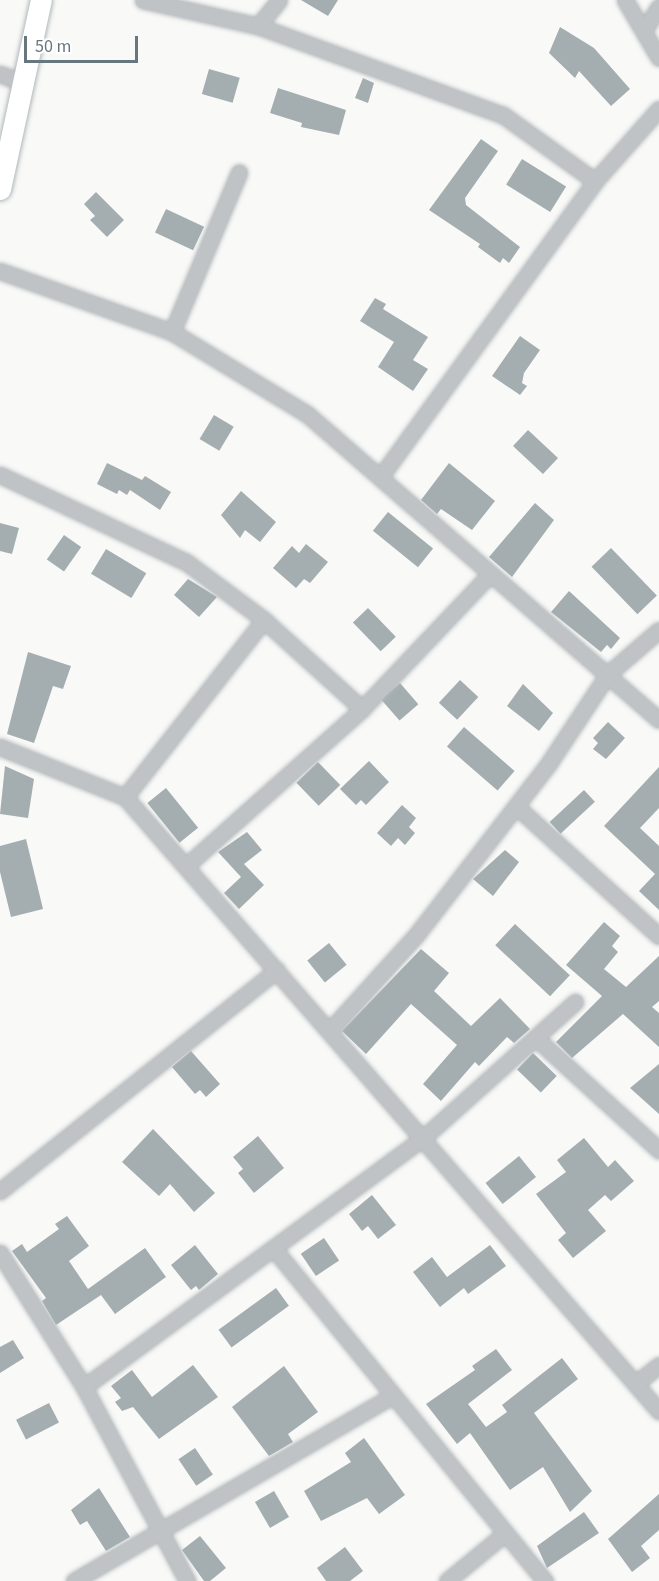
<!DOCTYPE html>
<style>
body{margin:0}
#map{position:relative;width:659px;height:1581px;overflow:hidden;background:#f9f9f7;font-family:"Source Sans 3",sans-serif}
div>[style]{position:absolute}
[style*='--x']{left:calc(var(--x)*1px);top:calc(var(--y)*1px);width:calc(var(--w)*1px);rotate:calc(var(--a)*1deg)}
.building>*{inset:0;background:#a4aeb1;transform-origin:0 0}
.roads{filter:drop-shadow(0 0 2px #b1b8bb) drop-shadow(0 0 2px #b1b8bb)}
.street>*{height:15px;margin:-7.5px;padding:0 7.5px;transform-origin:7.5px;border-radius:7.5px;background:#bfc3c6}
.secondary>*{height:21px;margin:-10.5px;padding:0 10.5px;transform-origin:10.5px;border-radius:10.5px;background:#fff}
span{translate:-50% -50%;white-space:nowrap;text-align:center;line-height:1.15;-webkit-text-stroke:6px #fff;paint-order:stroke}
.scale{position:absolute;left:24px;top:36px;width:114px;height:27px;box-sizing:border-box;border:3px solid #67777e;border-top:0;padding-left:8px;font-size:18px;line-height:21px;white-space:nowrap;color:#67777e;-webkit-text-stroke:4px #fff;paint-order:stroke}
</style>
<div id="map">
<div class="building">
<i style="clip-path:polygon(301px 0,338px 0,328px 16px)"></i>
<i style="clip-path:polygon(560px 27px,594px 48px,630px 89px,611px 106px,579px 71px,575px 78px,549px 53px)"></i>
<i style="left:209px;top:69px;width:32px;height:26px;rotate:16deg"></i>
<i style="clip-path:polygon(363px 78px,374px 83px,368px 103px,355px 98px)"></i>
<i style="clip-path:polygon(278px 88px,346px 110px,339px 135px,301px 127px,302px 123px,270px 113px)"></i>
<i style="clip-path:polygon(481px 139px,498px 151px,465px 198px,466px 205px,520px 247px,509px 263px,503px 258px,500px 263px,478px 247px,480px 244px,429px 210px)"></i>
<i style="left:522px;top:159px;width:52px;height:30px;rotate:32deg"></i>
<i style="clip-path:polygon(96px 192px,124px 220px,107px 237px,90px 220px,95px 216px,84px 204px)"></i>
<i style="left:166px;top:209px;width:42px;height:26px;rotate:25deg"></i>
<i style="clip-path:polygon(375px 298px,386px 304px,383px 309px,428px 337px,413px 360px,428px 369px,413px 391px,378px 367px,394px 342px,360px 321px)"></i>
<i style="clip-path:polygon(520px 336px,540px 350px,524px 373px,522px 383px,527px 386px,520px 395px,492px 376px)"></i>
<i style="left:214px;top:415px;width:23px;height:28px;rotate:31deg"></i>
<i style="left:528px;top:430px;width:41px;height:22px;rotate:43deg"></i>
<i style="clip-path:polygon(107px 463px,142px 480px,145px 476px,171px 492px,160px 510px,130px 490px,127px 495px,119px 490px,117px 494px,97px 484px)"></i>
<i style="clip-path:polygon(449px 463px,495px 501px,472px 530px,441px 509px,437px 514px,421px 500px)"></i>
<i style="clip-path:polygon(241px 491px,276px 522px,260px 542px,245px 530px,240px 538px,221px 515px)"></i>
<i style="clip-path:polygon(535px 503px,554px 520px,512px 577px,489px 557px)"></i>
<i style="left:388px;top:512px;width:58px;height:24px;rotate:39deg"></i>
<i style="clip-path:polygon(0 523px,19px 528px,12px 554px,0 551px)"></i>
<i style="left:64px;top:535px;width:21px;height:30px;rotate:35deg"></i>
<i style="clip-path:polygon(306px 544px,328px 562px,310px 583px,304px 579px,296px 588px,273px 568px,292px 546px,299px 553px)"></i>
<i style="left:611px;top:548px;width:66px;height:27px;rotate:46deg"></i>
<i style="left:106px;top:549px;width:47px;height:29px;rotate:31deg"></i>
<i style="clip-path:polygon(188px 579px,217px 597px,199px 617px,174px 595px)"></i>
<i style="clip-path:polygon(569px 591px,620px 638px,611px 649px,607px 645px,601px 652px,551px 612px)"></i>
<i style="left:368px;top:608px;width:40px;height:21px;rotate:46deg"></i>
<i style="clip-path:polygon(28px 652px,71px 666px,63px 689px,53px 686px,34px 743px,7px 734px)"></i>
<i style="left:460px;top:680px;width:25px;height:31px;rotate:43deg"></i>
<i style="left:400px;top:683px;width:28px;height:25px;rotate:49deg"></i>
<i style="clip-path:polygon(523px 684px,553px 713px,539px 731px,507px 706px)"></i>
<i style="clip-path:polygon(608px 722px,625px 738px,606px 759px,593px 749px,598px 743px,593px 738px)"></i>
<i style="left:464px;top:727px;width:67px;height:26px;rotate:41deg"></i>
<i style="clip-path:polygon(369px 761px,389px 782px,366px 805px,361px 800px,356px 805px,340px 789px)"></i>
<i style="left:318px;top:762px;width:32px;height:30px;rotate:46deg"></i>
<i style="clip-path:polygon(5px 766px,34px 779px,28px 818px,0 814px)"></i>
<i style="clip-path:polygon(659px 767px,659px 808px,640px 828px,659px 846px,659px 910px,639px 891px,655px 874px,604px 826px)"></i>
<i style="left:166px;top:788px;width:51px;height:24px;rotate:51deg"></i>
<i style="left:584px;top:790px;width:16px;height:47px;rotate:47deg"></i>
<i style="clip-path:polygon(402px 805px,416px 818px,409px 827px,415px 833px,405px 845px,398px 838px,391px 846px,377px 833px)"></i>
<i style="clip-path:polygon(247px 832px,262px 850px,244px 864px,264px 885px,239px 909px,224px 893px,241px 877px,218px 852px)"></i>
<i style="clip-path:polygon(26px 839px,43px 909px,11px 917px,0 872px,0 846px)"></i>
<i style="clip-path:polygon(505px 850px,519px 862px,493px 896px,473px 879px)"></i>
<i style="clip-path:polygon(604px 922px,620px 936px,612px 946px,618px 952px,604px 969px,626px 987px,659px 956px,659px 1001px,652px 1007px,659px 1013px,659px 1047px,623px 1014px,572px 1058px,556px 1042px,602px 996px,566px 965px)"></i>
<i style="left:515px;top:924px;width:75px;height:29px;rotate:43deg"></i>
<i style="left:329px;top:943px;width:28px;height:28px;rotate:51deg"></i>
<i style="clip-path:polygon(421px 949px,449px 973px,434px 991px,471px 1026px,500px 998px,530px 1029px,514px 1043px,507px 1037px,479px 1066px,475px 1062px,441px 1101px,423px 1084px,457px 1045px,411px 1004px,366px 1054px,342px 1031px)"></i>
<i style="clip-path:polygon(191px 1051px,220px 1084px,206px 1097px,200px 1090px,195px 1094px,172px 1067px)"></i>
<i style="left:533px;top:1053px;width:33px;height:23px;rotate:44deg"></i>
<i style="clip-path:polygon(659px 1064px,659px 1114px,630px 1088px)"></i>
<i style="clip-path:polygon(153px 1129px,215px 1193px,194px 1212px,170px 1184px,159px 1196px,122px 1162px)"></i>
<i style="clip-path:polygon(258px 1136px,284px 1168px,254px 1193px,238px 1173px,243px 1169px,233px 1157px)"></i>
<i style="clip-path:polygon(584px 1138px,608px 1167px,615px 1160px,634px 1181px,611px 1201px,605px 1195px,588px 1210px,606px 1231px,573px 1258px,558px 1240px,566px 1233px,536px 1194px,566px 1172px,557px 1160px)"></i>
<i style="left:519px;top:1156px;width:27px;height:43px;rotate:51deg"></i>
<i style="clip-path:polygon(372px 1195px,396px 1225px,378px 1239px,368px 1226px,362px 1231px,349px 1214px)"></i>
<i style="clip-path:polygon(67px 1216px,89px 1246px,69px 1261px,88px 1289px,145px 1248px,166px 1277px,115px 1314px,101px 1295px,56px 1325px,42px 1301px,46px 1298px,12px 1251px,22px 1244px,27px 1252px,59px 1229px,55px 1224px)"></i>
<i style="left:324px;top:1238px;width:27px;height:28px;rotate:56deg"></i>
<i style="clip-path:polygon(195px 1245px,218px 1274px,199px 1290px,196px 1286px,191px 1290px,171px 1265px)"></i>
<i style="clip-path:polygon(490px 1245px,506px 1266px,468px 1294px,464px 1288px,440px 1307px,413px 1272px,432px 1257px,447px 1277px)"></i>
<i style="left:276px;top:1288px;width:22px;height:71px;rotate:54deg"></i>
<i style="clip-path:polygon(13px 1340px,24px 1358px,0 1373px,0 1347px)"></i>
<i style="clip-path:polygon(496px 1349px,512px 1370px,468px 1404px,486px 1427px,507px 1412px,502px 1405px,562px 1358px,578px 1379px,534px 1413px,592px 1491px,570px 1512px,543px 1467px,510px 1490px,470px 1433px,457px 1444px,426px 1404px,475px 1370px,472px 1366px)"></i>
<i style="clip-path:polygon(193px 1365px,218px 1397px,159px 1439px,133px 1407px,122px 1411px,115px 1402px,121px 1398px,111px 1386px,132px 1370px,152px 1397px)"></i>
<i style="clip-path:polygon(284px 1366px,318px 1412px,288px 1434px,293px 1442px,269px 1456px,232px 1407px)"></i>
<i style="left:49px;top:1403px;width:22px;height:37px;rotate:63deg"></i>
<i style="clip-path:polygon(364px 1438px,405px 1495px,379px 1514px,367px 1498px,321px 1521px,304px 1491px,351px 1462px,345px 1453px)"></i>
<i style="left:195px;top:1448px;width:32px;height:20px;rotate:56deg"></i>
<i style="clip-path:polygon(99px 1488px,130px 1537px,106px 1551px,87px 1521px,80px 1525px,71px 1510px)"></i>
<i style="left:274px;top:1491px;width:30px;height:22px;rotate:60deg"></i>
<i style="clip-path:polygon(659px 1494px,659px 1530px,641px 1546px,650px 1558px,632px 1572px,608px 1539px)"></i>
<i style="clip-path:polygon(584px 1512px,599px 1533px,547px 1568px,537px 1546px)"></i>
<i style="clip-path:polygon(200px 1536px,226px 1568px,210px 1581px,204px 1581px,182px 1550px)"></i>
<i style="clip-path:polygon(345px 1547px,363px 1571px,350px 1581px,326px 1581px,317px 1568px)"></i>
</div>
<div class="roads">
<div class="street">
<i style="--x:143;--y:0;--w:118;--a:12.7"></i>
<i style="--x:258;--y:26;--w:261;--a:20"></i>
<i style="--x:503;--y:115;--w:113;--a:35.7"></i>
<i style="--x:625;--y:0;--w:67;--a:59.6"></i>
<i style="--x:258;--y:26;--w:33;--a:-51"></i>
<i style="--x:645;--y:29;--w:26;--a:-58"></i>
<i style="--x:0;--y:74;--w:25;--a:21"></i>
<i style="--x:0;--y:271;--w:182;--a:19.5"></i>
<i style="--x:172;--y:332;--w:158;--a:31.3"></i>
<i style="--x:307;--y:414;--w:466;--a:41"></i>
<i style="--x:172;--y:332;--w:173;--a:-67.2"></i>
<i style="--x:0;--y:475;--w:205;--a:25.1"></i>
<i style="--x:186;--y:562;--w:97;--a:36.6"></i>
<i style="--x:264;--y:620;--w:132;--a:42.2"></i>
<i style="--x:381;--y:476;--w:364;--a:-54"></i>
<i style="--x:595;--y:181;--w:96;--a:-48.4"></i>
<i style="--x:0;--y:747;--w:135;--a:21.8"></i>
<i style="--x:125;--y:797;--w:814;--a:48.99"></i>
<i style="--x:125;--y:797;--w:225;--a:-51.9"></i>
<i style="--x:516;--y:806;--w:193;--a:42.3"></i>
<i style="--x:186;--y:866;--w:236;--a:-41.7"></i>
<i style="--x:362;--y:709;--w:183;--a:-46.5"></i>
<i style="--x:331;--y:1029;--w:128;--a:-47.8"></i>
<i style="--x:417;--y:934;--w:216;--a:-52.3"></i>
<i style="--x:549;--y:763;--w:107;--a:-56.5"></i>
<i style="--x:608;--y:674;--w:67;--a:-40.8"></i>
<i style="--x:538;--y:1040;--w:164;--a:42.3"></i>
<i style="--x:0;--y:1191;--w:354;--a:-38.6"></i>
<i style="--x:274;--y:1249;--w:429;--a:50.8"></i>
<i style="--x:0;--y:1253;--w:158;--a:57.9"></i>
<i style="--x:84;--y:1387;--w:220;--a:62"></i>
<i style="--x:635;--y:1384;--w:31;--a:-38"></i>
<i style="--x:84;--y:1387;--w:421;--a:-36.3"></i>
<i style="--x:423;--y:1138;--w:204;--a:-41.8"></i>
<i style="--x:74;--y:1581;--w:369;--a:-30.2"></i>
<i style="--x:447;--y:1581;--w:74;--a:-39.5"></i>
</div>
<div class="secondary">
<i style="--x:0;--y:189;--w:193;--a:-77.8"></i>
</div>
</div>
<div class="scale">50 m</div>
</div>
